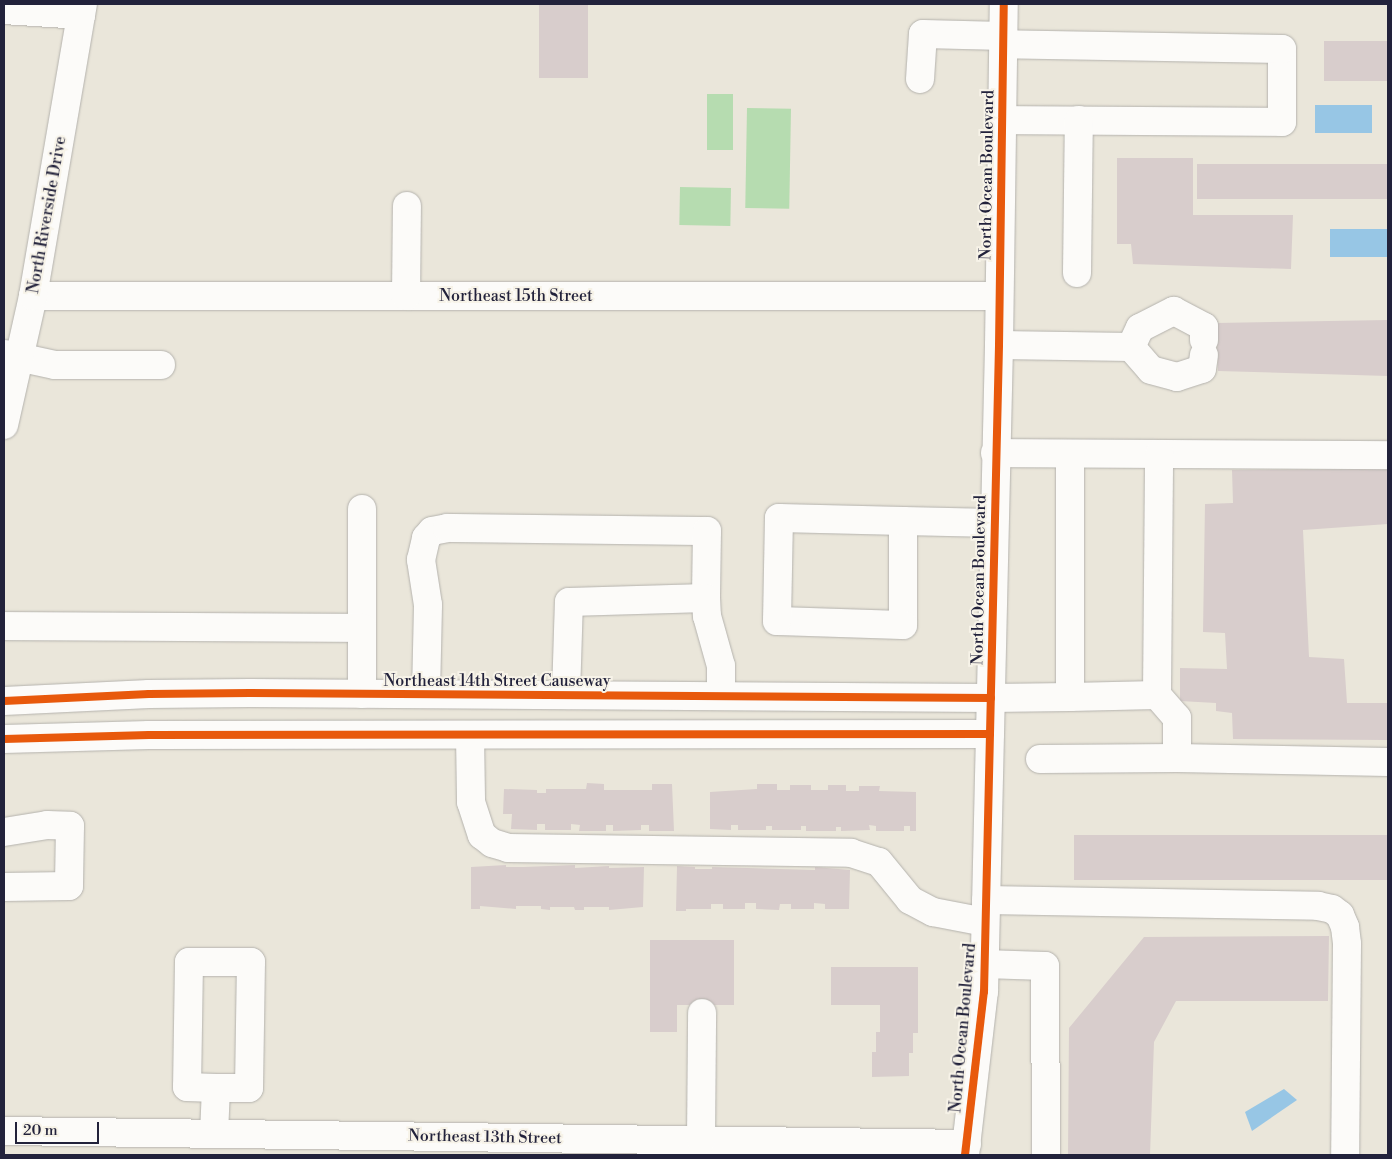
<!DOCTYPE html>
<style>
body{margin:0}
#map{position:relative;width:1392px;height:1159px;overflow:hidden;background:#eae6da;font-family:"Libre Bodoni",serif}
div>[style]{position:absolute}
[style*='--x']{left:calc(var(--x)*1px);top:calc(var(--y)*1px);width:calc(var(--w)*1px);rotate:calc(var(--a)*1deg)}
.green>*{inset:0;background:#b6dcb0;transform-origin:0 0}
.water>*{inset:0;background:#97c6e5;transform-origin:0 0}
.building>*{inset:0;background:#d8cdcc;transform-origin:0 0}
.roads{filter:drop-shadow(0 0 1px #b4b2ad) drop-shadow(0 0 1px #b4b2ad)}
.minor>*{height:28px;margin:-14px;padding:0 14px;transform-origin:14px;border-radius:14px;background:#fcfbf9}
.major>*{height:28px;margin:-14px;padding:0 14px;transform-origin:14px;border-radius:14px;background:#fcfbf9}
.cycleway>*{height:8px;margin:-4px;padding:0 4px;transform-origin:4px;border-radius:4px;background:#e8590c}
span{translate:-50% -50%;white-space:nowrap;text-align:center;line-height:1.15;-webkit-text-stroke:4px #f7f3e8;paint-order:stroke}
.street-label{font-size:16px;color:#22223b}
.frame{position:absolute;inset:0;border:5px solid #22223b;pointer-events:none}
.scale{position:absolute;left:15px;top:1122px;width:84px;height:22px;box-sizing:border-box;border:2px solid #22223b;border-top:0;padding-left:6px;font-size:15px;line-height:18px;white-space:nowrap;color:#22223b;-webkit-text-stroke:4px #f7f3e8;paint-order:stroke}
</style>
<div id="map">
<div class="green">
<i style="left:707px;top:94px;width:26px;height:56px"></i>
<i style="left:747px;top:108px;width:44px;height:100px;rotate:1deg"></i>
<i style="left:680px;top:187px;width:51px;height:38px;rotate:1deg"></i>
</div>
<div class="water">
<i style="left:1315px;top:105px;width:57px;height:28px"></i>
<i style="left:1330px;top:229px;width:57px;height:28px"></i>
<i style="clip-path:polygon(1284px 1089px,1297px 1100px,1252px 1131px,1245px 1112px)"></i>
</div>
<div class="building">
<i style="left:539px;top:4px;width:49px;height:74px"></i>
<i style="left:1324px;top:41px;width:64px;height:40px"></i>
<i style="clip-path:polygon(1117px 158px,1193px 158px,1193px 215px,1293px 215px,1291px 269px,1133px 264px,1131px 244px,1117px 244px)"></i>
<i style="left:1197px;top:164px;width:191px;height:35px"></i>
<i style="clip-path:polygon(1388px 320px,1388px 376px,1218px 371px,1216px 323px)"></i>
<i style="clip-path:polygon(1388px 469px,1388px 524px,1303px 530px,1309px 657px,1344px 659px,1347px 703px,1388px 703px,1388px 740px,1233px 739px,1232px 713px,1216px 711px,1216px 703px,1180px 701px,1180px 668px,1227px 669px,1225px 633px,1203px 632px,1205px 504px,1233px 503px,1232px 470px)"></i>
<i style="clip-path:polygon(587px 783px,604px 784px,604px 790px,652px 790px,652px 784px,672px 784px,674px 831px,649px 831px,649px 825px,641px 825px,641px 830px,613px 831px,613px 825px,606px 825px,606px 831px,579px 831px,580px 825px,571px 824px,571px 830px,545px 830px,545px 824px,537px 824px,537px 830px,511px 829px,512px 814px,503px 814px,504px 789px,537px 790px,537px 793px,546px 793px,546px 789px,586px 789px)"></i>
<i style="clip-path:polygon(757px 784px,777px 784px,777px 790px,790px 790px,790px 785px,811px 785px,811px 790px,828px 790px,828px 785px,846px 785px,846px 791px,859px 791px,859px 786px,880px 786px,879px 791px,916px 792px,916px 831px,910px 831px,910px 826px,904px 826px,904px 831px,876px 831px,876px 826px,869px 825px,870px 830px,841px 831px,841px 827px,836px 827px,836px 831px,806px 831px,806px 826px,801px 826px,801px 830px,772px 830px,772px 826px,766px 826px,766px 830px,738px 830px,738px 825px,731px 825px,731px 830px,710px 829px,710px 792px,757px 789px)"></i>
<i style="left:1074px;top:835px;width:314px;height:45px"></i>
<i style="clip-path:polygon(506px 865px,506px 867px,523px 867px,575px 865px,575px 868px,609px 866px,609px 868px,644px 867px,643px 907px,609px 910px,609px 907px,584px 907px,584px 910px,575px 910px,574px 907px,550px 907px,550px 910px,541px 909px,541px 906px,516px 906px,516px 909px,480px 906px,480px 909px,471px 909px,471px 867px)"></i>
<i style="clip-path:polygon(677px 866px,695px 867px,695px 869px,712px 869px,712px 867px,815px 870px,815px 867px,850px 870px,849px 909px,825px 909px,825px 904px,814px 903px,814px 909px,791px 909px,791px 904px,780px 904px,779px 910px,756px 909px,756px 903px,745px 903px,745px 909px,723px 909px,723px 904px,711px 904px,711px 909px,686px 909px,686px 911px,676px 911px)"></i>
<i style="clip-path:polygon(1329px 936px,1328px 1001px,1176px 1001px,1154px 1042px,1150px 1155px,1068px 1155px,1069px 1028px,1144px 937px)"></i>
<i style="clip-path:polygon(650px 940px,734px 940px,734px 1005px,677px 1005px,677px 1032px,650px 1032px)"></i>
<i style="clip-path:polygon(831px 967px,918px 967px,918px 1033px,913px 1033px,913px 1053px,909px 1053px,909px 1076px,872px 1077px,872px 1052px,876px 1052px,876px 1032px,880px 1032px,880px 1005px,831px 1005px)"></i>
</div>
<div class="roads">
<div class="minor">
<i style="--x:4;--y:10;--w:77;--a:3.7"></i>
<i style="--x:920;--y:79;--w:45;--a:-86.2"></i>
<i style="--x:923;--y:34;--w:81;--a:1.4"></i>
<i style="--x:1002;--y:120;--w:280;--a:0.4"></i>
<i style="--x:1282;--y:122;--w:73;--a:-90"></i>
<i style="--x:1282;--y:49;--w:279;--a:-179"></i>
<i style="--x:1077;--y:273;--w:153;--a:-89.3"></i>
<i style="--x:33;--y:296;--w:966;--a:0"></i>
<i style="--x:406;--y:296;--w:90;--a:-89.4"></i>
<i style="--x:999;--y:345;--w:132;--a:0.9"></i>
<i style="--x:1131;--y:347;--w:30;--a:49"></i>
<i style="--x:1151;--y:370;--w:27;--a:15"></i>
<i style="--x:1177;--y:377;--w:26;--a:-18"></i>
<i style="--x:1202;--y:369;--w:14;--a:-82"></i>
<i style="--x:1131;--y:347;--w:21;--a:-65"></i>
<i style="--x:1140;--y:328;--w:38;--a:-27"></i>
<i style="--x:1174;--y:311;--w:34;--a:28"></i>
<i style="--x:1204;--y:327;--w:13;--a:90"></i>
<i style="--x:4;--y:354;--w:52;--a:12.2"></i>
<i style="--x:55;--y:365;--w:106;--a:0"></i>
<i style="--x:4;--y:425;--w:132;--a:-77.3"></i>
<i style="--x:33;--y:296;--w:296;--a:-80.3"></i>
<i style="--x:995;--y:453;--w:393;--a:0.3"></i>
<i style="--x:1070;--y:454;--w:243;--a:90"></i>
<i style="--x:1070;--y:697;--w:87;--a:-1.3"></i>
<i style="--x:1157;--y:695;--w:241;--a:-89.5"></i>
<i style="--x:362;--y:509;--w:119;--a:90"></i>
<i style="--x:903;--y:521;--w:104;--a:90"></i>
<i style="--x:903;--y:625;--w:126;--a:-178.2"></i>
<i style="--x:777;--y:621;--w:103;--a:-88.9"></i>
<i style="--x:779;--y:518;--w:124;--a:1.4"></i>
<i style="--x:903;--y:521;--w:91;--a:1.3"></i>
<i style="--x:4;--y:626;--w:358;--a:0.3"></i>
<i style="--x:362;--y:628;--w:66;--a:90"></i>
<i style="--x:426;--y:694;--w:89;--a:-88.7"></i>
<i style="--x:428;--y:605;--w:46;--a:-98.8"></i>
<i style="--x:421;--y:560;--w:23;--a:-77"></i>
<i style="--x:426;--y:538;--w:9;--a:-49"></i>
<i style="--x:432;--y:531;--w:15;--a:-11"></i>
<i style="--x:447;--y:528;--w:260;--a:0.7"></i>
<i style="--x:707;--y:531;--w:67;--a:90.9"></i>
<i style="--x:566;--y:695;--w:93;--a:-88.2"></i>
<i style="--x:569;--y:602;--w:137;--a:-1.7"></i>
<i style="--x:706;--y:598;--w:18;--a:87"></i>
<i style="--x:707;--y:616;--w:52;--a:74.4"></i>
<i style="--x:721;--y:666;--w:30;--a:90"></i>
<i style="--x:991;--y:698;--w:79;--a:-0.7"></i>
<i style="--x:470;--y:735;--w:67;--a:89.1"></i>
<i style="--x:471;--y:802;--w:35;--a:72"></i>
<i style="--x:482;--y:835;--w:13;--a:39"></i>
<i style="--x:492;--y:843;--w:17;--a:17"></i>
<i style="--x:508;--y:848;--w:343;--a:0.8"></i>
<i style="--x:851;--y:853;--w:29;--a:18"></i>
<i style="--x:879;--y:862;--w:49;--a:50.8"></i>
<i style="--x:910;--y:900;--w:26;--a:28"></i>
<i style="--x:933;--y:912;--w:53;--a:10.9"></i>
<i style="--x:1177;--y:758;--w:211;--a:1.1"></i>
<i style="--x:1040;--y:759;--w:137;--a:-0.4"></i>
<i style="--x:1177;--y:758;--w:40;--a:-90"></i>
<i style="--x:1177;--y:718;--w:30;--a:-131"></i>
<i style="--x:4;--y:832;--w:44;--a:-9.2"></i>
<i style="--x:47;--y:825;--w:23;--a:2"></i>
<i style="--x:70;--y:826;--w:60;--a:91"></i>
<i style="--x:69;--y:886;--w:65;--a:179.1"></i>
<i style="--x:986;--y:900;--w:332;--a:1"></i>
<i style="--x:1318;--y:906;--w:14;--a:12"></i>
<i style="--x:1332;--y:909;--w:10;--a:37"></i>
<i style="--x:1340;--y:915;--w:13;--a:67"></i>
<i style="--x:1345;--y:927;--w:17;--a:83"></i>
<i style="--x:1347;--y:944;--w:211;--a:90.5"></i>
<i style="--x:984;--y:964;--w:61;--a:1.9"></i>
<i style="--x:1045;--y:966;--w:189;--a:89.7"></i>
<i style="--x:4;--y:1131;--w:963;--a:0.77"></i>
<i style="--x:214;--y:1134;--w:46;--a:-87.5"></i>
<i style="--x:216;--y:1088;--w:33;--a:0"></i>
<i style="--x:249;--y:1088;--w:126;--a:-89.1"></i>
<i style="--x:251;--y:962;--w:62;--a:180"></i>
<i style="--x:189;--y:962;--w:125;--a:90.9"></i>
<i style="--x:187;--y:1087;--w:29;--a:2"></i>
<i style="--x:701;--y:1140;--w:127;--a:-89.5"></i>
</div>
<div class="major">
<i style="--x:4;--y:701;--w:145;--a:-2.8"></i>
<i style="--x:149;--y:694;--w:101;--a:-0.6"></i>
<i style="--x:250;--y:693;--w:741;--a:0.39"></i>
<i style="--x:4;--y:739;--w:145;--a:-1.6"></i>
<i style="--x:149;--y:735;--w:841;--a:-0.07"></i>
<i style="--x:965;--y:1155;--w:164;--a:-83.4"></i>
<i style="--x:984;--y:992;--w:647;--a:-88.67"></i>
<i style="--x:999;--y:345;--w:341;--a:-89.2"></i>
</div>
</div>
<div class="cycleway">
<i style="--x:4;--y:701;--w:145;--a:-2.8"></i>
<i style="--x:149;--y:694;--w:101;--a:-0.6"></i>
<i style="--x:250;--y:693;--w:741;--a:0.39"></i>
<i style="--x:4;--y:739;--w:145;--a:-1.6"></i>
<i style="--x:149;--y:735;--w:841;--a:-0.07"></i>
<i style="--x:965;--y:1155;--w:164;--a:-83.4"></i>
<i style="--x:984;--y:992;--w:647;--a:-88.67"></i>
<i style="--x:999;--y:345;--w:341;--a:-89.2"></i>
</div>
<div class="street-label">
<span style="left:987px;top:175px;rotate:-89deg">North Ocean Boulevard</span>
<span style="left:47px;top:215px;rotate:-80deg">North Riverside Drive</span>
<span style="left:516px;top:296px">Northeast 15th Street</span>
<span style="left:979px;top:580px;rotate:-89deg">North Ocean Boulevard</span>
<span style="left:497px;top:681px">Northeast 14th Street Causeway</span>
<span style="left:963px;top:1028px;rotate:-85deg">North Ocean Boulevard</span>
<span style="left:485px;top:1137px;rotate:1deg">Northeast 13th Street</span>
</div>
<div class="frame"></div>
<div class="scale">20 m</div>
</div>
